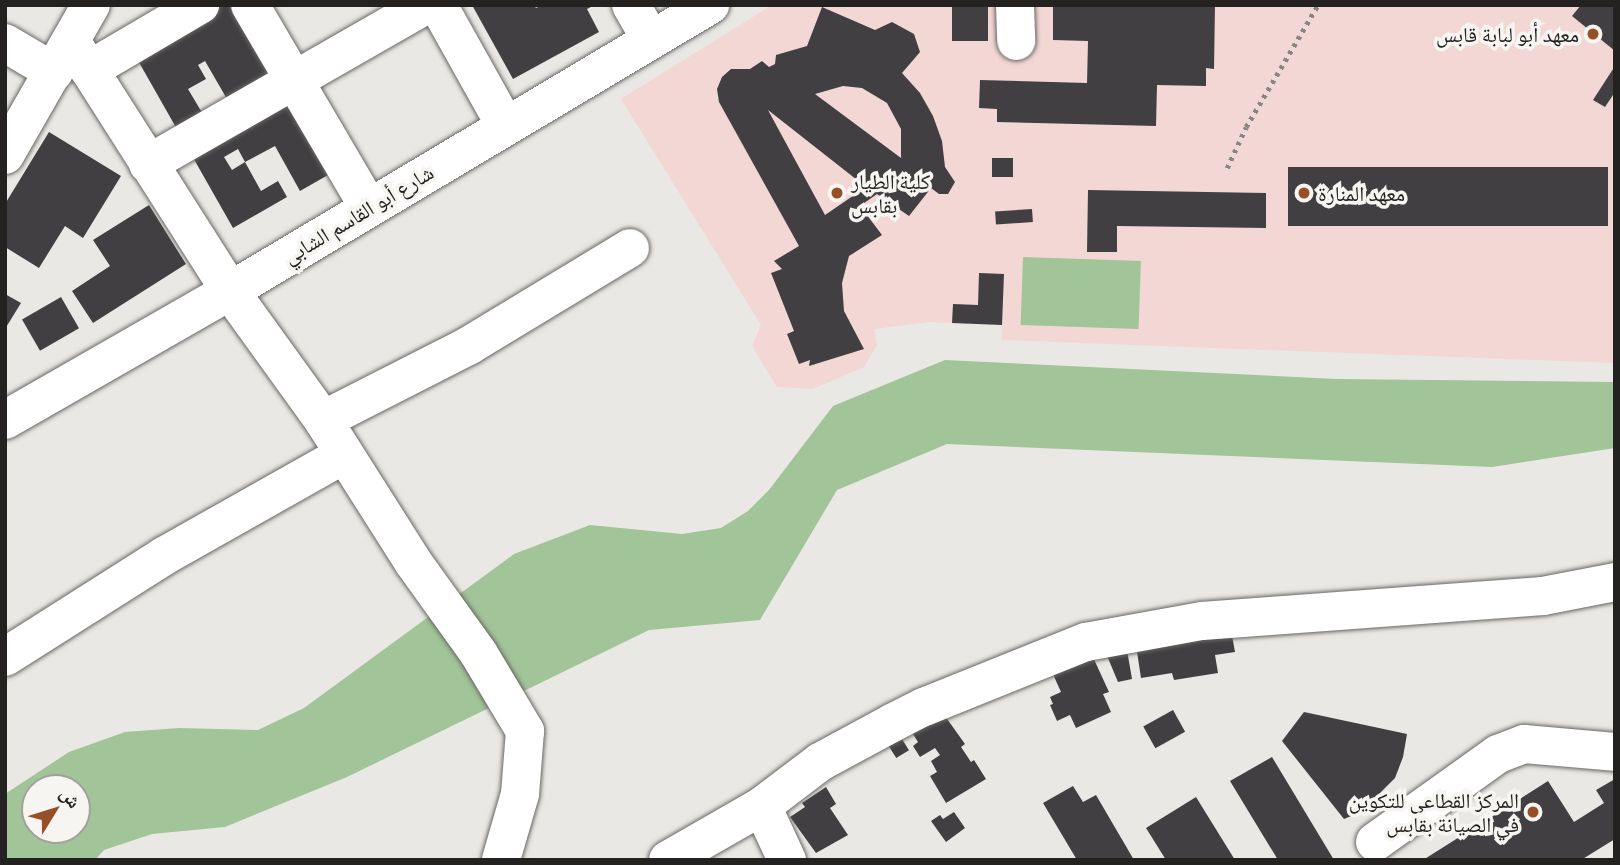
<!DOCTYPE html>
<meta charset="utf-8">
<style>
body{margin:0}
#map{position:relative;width:1620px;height:865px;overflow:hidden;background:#eae8e4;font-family:"Titillium Web","Noto Naskh Arabic",sans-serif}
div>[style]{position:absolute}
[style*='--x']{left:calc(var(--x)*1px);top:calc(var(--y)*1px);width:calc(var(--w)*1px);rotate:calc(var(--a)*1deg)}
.education>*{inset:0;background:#f2d7d5}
.green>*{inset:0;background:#a1c498;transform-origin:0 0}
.building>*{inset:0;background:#413f42;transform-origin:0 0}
.path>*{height:4.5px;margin-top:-2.25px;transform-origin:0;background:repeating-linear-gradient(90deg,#888684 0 3.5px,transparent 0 8.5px)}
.roads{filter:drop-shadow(0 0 2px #696764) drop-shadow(0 0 2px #696764)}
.minor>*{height:38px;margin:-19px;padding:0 19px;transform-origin:19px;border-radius:19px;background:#fff}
.major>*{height:38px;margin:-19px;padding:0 19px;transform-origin:19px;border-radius:19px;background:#fff}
.dots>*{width:19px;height:19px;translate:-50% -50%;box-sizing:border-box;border:4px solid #f7f5f2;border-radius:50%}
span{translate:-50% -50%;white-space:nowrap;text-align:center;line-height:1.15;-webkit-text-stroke:7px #f7f5f2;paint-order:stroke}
.poi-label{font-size:21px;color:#232221}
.right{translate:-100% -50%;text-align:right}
.left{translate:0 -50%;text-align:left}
.street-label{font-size:21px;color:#232221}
.frame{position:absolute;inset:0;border:7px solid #232221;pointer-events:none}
.north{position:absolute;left:21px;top:774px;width:70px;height:70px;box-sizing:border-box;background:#f7f5f2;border:2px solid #a2a19e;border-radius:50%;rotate:52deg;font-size:19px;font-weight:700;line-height:28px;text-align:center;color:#232221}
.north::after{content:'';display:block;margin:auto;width:24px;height:32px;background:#965028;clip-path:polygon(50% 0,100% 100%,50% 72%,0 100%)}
</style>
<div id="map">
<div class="education">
<i style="clip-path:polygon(772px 5px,1615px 5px,1615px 363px,1002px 340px,1001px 325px,929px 322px,874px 329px,877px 345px,864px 367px,813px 389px,777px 387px,752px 346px,761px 325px,621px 99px)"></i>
</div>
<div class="green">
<i style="left:1023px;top:257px;width:118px;height:68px;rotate:2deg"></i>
<i style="clip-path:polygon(evenodd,945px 360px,1337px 379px,1615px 382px,1615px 448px,1492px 467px,947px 444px,837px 490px,760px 620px,649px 630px,347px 777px,225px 827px,152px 834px,104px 850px,95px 860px,5px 860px,5px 794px,69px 752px,125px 732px,179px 728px,258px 730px,304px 708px,514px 554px,590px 525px,682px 534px,721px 528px,748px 511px,769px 490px,833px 406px,945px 360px,35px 788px,77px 788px,77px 830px,35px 830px,35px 788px)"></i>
</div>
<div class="building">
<i style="clip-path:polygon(211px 5px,240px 5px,277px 70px,227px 99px,205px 61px,198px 65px,206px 79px,188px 89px,204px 116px,178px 131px,132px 50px)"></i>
<i style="clip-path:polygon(472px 5px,534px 5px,536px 8px,542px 5px,595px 5px,587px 9px,599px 32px,513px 79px)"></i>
<i style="left:952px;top:5px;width:36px;height:36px"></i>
<i style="clip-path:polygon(1053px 5px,1215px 5px,1214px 69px,1206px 68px,1206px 86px,1157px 85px,1156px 126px,997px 122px,997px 109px,979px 108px,980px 80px,1087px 83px,1088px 41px,1053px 40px)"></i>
<i style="clip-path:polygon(1581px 5px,1615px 5px,1615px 51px,1572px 16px)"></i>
<i style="clip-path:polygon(evenodd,822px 7px,875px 30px,892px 22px,914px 34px,920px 52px,902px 73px,920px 93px,933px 116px,942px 141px,945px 167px,955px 182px,948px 194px,939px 194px,931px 188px,909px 216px,877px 194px,860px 206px,882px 235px,849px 256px,842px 283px,844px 311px,864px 349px,809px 366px,810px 360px,799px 364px,787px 334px,794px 331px,771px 273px,782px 269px,774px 261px,799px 246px,719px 102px,717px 89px,722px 77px,731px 69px,750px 69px,762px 61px,769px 67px,775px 64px,776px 55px,807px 46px,822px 7px,843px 86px,862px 88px,887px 103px,901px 129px,901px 158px,815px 94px,843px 86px,822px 7px,768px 110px,866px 187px,825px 215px,768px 110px)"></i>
<i style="clip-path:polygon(1615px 66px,1615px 92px,1605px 107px,1593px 100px)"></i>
<i style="clip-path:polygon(evenodd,289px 89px,335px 171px,300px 191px,275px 146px,245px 162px,261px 191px,278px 181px,287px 197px,233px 228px,187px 147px,289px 89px,238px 149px,245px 162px,232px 170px,224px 157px,238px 149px)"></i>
<i style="clip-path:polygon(49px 132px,121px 176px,83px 238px,65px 226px,39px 268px,5px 247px,5px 204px)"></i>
<i style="left:992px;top:158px;width:21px;height:19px"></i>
<i style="left:1288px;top:167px;width:320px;height:59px"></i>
<i style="clip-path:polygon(1088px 190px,1266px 193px,1266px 228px,1117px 226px,1117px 252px,1087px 252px)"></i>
<i style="clip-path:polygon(149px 205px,186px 264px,93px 323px,72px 291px,110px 266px,93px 240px)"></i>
<i style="left:1032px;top:209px;width:13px;height:37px;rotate:86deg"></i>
<i style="clip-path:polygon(979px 273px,1004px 274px,1002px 325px,952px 323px,953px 304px,978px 305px)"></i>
<i style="clip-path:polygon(5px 294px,21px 303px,5px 329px)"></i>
<i style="left:61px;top:297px;width:36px;height:45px;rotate:60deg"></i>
<i style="clip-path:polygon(1231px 630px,1235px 652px,1215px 655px,1218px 673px,1174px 680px,1172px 673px,1141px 678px,1136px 645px)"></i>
<i style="clip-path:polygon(1124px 633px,1132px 679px,1118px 682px,1100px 639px)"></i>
<i style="clip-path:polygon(1092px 655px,1109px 692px,1103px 694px,1111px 712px,1076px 728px,1070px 715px,1057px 721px,1050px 705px,1053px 704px,1050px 697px,1061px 692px,1052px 672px)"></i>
<i style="clip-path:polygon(940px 709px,965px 744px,961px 747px,971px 762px,974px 760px,986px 779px,946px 803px,930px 776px,937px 772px,931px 761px,940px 755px,935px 748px,920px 757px,913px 746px,918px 742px,909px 728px)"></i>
<i style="left:1173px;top:710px;width:25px;height:34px;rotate:61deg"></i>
<i style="clip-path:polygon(1304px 712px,1407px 734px,1403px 757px,1395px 778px,1361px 812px,1344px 819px,1282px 741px)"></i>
<i style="left:892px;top:723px;width:32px;height:15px;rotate:58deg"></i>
<i style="clip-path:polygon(1272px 757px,1334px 860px,1278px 860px,1230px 781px)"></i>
<i style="clip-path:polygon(1615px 779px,1615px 839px,1581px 860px,1423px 860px,1548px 781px,1574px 822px,1604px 803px,1596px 790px)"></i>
<i style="clip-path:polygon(1073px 786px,1083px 802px,1096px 795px,1134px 860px,1077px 860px,1043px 803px)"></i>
<i style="clip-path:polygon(826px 787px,836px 804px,830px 808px,848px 835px,816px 853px,790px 817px,805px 807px,802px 803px)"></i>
<i style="clip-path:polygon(1196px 797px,1235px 860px,1166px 860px,1146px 828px)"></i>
<i style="clip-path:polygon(954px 812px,965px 828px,946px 842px,931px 821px,940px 815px,943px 819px)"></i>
</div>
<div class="path">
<i style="--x:1227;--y:168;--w:45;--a:-65.1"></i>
<i style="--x:1246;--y:127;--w:142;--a:-59.5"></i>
</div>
<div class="roads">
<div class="minor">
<i style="--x:250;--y:5;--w:235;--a:59.6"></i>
<i style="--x:438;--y:5;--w:137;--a:60.8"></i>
<i style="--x:631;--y:5;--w:39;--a:60"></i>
<i style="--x:1015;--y:5;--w:36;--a:88"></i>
<i style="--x:71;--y:41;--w:296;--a:57.5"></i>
<i style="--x:230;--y:291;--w:159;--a:54.2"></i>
<i style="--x:323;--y:420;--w:168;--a:57.6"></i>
<i style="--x:413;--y:562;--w:113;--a:54.3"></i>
<i style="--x:479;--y:654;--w:90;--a:59.1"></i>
<i style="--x:525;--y:731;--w:63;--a:94.5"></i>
<i style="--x:520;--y:794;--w:69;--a:106.1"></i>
<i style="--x:5;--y:43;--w:57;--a:30.6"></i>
<i style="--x:89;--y:70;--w:129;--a:-30.4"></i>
<i style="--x:5;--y:155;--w:173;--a:-60.2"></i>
<i style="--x:148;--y:164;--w:320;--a:-29.8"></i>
<i style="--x:323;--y:420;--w:165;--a:-27"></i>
<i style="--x:470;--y:345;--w:187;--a:-31.2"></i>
<i style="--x:5;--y:657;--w:188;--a:-32.4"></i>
<i style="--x:164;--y:556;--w:206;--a:-29.4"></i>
<i style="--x:762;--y:806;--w:60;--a:65.2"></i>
<i style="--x:1375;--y:842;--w:151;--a:-35.6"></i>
<i style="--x:1498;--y:754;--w:28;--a:-21"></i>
<i style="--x:1524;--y:744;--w:91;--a:5"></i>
<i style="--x:668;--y:860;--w:108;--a:-29.9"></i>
<i style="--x:762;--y:806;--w:73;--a:-37.2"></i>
<i style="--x:820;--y:762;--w:82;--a:-28.4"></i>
<i style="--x:892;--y:723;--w:36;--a:-27"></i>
<i style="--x:924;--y:707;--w:175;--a:-21.9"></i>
<i style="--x:1086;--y:642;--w:118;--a:-10.3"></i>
<i style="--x:1202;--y:621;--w:342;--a:-4.2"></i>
<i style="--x:1543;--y:596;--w:73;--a:-11"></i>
</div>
<div class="major">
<i style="--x:5;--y:420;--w:259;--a:-29.8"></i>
<i style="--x:230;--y:291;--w:559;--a:-30.79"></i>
</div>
</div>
<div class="dots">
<i style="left:1593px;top:34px;background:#965028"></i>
<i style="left:837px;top:193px;background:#965028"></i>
<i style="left:1304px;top:193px;background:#965028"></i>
<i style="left:1533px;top:812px;background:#965028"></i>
</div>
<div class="poi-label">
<span class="right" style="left:1579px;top:34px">معهد أبو لبابة قابس</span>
<span class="left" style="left:851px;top:193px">كلية الطيار<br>بقابس</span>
<span class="left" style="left:1318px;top:193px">معهد المنارة</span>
<span class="right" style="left:1519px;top:812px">المركز القطاعى للتكوين<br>في الصيانة بقابس</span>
</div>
<div class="street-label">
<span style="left:358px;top:214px;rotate:-31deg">شارع أبو القاسم الشابي</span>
</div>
<div class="frame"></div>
<div class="north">ش</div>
</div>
